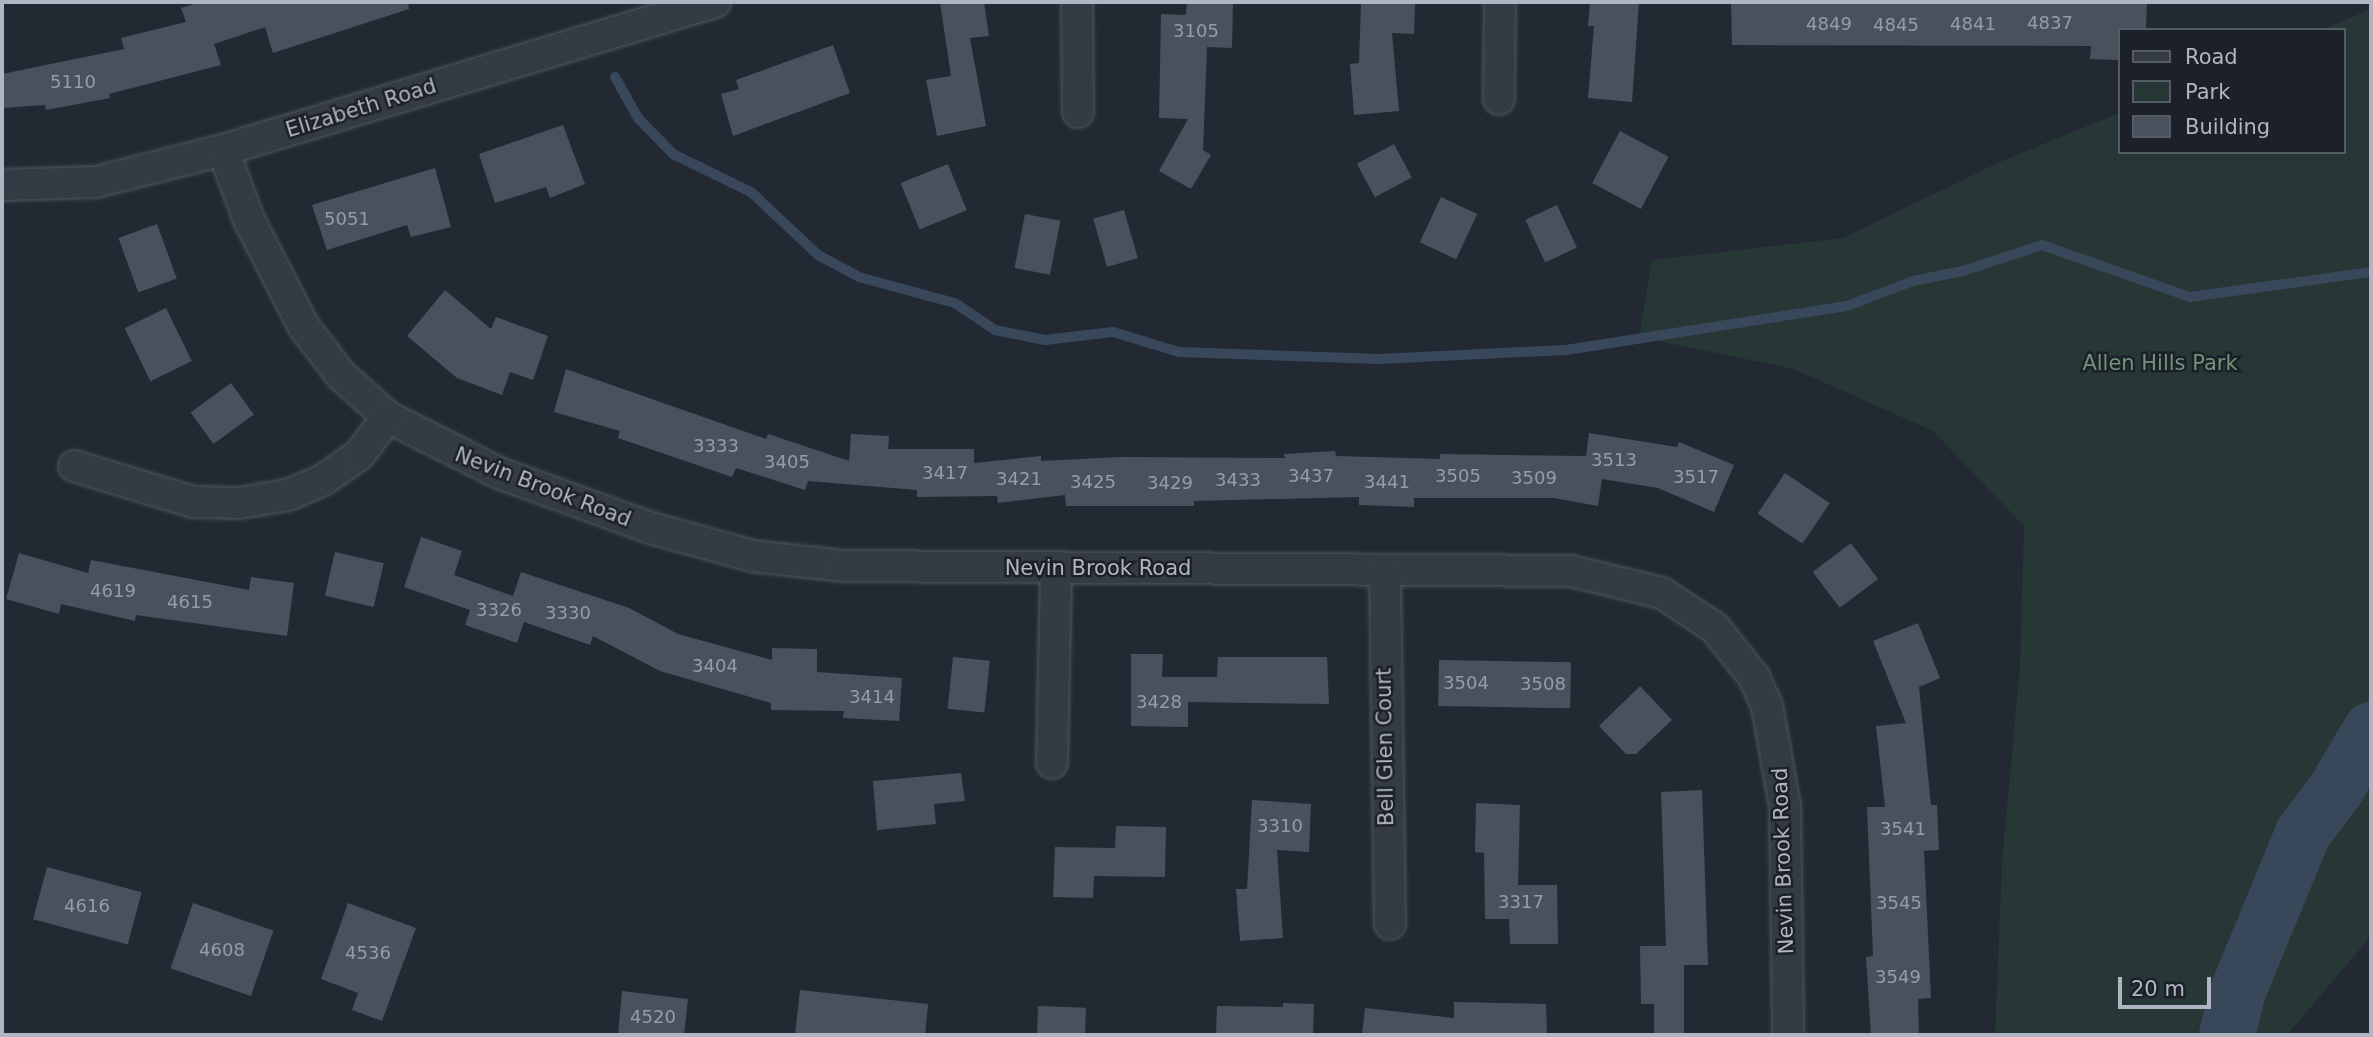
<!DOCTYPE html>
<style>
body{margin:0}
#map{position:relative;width:2373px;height:1037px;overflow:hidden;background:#222933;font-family:"DejaVu Sans",sans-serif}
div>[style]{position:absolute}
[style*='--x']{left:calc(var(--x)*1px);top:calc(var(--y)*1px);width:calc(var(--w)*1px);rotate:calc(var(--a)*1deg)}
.green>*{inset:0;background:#273736}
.stream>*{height:10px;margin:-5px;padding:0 5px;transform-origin:5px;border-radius:5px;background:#39475b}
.river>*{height:56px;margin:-28px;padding:0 28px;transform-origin:28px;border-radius:28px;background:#39475b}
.building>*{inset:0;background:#49515d;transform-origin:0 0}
.roads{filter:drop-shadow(0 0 2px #4f565f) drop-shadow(0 0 2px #4f565f)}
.street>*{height:30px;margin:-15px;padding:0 15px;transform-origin:15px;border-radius:15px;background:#353b44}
span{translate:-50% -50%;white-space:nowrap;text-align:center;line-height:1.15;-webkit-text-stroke:5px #1b2029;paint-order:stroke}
.number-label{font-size:18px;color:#969da8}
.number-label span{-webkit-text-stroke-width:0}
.street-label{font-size:21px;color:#afb6c1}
.park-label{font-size:21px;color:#719479}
.frame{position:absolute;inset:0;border:4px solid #afb6c1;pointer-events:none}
.legend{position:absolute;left:2118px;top:28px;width:228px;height:126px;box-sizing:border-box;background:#1b2029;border:2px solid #565c66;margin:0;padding:9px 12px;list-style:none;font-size:21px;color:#afb6c1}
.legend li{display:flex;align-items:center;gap:14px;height:35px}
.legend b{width:35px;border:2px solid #565c66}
.scale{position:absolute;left:2118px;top:977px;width:93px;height:32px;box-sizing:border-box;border:4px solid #afb6c1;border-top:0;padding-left:9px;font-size:21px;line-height:24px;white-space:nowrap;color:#afb6c1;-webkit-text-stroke:5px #1b2029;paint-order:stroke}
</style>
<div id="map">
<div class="green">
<i style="clip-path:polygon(2371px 9px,2371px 936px,2287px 1035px,1995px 1035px,2002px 861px,2020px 666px,2024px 526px,1933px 431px,1794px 369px,1639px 337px,1652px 260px,1843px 238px,2002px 161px,2119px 113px,2119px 152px,2343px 152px,2343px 30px,2322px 30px)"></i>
</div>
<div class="stream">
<i style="--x:615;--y:77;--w:47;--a:60.7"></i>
<i style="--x:638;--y:118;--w:50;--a:45.8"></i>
<i style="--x:673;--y:154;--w:87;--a:26"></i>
<i style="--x:751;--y:192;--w:92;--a:43.2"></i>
<i style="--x:818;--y:255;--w:47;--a:28.2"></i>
<i style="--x:859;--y:277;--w:99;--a:15.2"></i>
<i style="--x:955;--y:303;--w:48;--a:34"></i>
<i style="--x:995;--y:330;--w:51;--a:11.3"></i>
<i style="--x:1045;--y:340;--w:68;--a:-6.7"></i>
<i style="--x:1113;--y:332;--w:69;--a:16.9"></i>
<i style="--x:1179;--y:352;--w:201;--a:2"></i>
<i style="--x:1380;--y:359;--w:186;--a:-2.8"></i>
<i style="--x:1566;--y:350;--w:284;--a:-8.9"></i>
<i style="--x:1847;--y:306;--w:71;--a:-20.7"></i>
<i style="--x:1913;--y:281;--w:51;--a:-11.3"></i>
<i style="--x:1963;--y:271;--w:83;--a:-18.2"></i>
<i style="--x:2042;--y:245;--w:157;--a:19.4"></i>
<i style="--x:2190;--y:297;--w:183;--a:-7.9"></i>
</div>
<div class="river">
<i style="--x:2227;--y:1035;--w:45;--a:-76"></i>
<i style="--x:2238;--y:991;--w:171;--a:-67.6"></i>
<i style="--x:2303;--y:833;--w:53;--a:-52.7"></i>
<i style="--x:2335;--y:791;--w:71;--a:-59.5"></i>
</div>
<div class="building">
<i style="clip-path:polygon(200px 2px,408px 2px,409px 9px,273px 53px,265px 27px,214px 44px,221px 65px,109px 94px,110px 98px,46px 110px,45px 105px,2px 108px,2px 74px,124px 49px,121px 38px,186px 22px,181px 8px)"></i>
<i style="clip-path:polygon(940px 2px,984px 2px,989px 36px,970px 38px,986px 126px,937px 136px,926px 80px,951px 76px)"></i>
<i style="clip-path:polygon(1187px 2px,1233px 2px,1232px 48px,1207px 47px,1203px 150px,1211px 155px,1191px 189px,1159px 171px,1188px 119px,1159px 118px,1161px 14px,1186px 15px)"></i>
<i style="clip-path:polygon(1361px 2px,1415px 2px,1414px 34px,1392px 33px,1399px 111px,1354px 115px,1350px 64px,1359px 63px)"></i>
<i style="clip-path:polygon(1590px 2px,1639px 2px,1632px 102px,1588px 98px,1594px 26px,1588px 26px)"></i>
<i style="clip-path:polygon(1731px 2px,2147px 2px,2146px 30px,2119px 30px,2119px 60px,2090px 59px,2091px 46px,1732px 45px)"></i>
<i style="clip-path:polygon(833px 45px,850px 93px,733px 136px,721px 94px,739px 89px,736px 80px)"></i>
<i style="clip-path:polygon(563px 125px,585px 184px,550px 198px,546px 187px,495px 203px,479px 154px)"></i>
<i style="left:1620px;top:131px;width:55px;height:59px;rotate:28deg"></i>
<i style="left:1394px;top:144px;width:38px;height:42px;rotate:62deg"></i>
<i style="left:948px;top:164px;width:50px;height:51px;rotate:68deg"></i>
<i style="clip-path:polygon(435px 168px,451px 227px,411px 237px,407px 225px,327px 250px,312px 205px)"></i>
<i style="left:1441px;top:197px;width:40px;height:50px;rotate:25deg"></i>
<i style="left:1557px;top:205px;width:47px;height:35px;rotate:65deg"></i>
<i style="left:1124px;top:210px;width:50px;height:32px;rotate:74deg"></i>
<i style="left:1025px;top:214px;width:36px;height:55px;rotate:11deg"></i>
<i style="left:157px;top:224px;width:58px;height:41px;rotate:70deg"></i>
<i style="clip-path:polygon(445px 290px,491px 329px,496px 317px,548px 336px,533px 380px,510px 372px,502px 395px,457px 378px,407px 336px)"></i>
<i style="left:166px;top:308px;width:59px;height:46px;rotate:64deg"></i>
<i style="clip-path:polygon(566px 369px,766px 439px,768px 434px,849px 461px,851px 434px,889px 436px,888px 449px,974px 449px,974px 463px,1041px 456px,1041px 461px,1120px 457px,1285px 458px,1284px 454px,1335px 451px,1336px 456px,1440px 459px,1440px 454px,1586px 456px,1589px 433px,1677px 447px,1679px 442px,1734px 465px,1714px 512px,1658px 488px,1602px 479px,1598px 506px,1554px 498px,1414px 498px,1414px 507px,1359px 505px,1359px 497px,1194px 501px,1194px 506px,1066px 506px,1065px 495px,998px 503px,997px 496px,917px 497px,917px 490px,808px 481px,805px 490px,736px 468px,732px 477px,618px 438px,620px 431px,554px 412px)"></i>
<i style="left:231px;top:383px;width:39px;height:50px;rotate:54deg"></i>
<i style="left:1785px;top:473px;width:54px;height:49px;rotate:34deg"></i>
<i style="clip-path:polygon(421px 537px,462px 551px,454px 575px,513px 596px,521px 572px,629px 608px,678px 634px,772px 660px,772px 648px,817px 649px,817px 672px,902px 678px,899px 721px,843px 718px,844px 711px,771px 710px,771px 703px,660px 671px,593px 636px,590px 645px,524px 622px,517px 643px,465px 625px,470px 610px,404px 587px)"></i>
<i style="left:1851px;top:543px;width:45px;height:48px;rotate:53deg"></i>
<i style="left:335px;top:552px;width:50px;height:45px;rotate:13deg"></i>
<i style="clip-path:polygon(19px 553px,88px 573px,91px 560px,249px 590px,251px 577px,294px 583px,287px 636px,136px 615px,135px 621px,61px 604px,59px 614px,6px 599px)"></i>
<i style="clip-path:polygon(1918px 623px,1940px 678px,1919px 687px,1931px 805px,1937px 805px,1939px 850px,1924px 851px,1931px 998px,1918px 999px,1919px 1035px,1871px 1035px,1866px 957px,1873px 956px,1867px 807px,1885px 807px,1876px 726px,1906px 723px,1873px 641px)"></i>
<i style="clip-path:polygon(1131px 654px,1163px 654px,1162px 677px,1217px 677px,1218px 657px,1327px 657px,1329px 704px,1188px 702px,1188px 727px,1131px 726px)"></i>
<i style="left:953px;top:657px;width:37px;height:52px;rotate:6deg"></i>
<i style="left:1439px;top:660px;width:132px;height:46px;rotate:1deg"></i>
<i style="clip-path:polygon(1640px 686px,1672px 720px,1636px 754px,1626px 754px,1599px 726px)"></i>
<i style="clip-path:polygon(961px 773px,965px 801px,934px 804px,936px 824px,877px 830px,873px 781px)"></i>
<i style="clip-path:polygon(1702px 790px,1708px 965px,1684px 965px,1684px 1035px,1654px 1035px,1654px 1004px,1641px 1004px,1640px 946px,1666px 946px,1661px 792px)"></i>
<i style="clip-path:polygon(1252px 800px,1311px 804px,1309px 852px,1277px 850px,1283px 938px,1240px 941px,1236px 889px,1247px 889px)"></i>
<i style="clip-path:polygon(1476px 803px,1520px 805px,1518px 885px,1557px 885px,1558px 944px,1510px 944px,1509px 919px,1485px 919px,1484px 853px,1475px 852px)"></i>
<i style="clip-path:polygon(1116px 826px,1166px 827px,1165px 877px,1094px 876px,1093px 898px,1053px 897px,1055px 847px,1115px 848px)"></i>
<i style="left:47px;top:867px;width:98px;height:54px;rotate:15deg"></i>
<i style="left:193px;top:903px;width:85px;height:69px;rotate:19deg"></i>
<i style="clip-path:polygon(348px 903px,416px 928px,382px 1021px,352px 1010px,358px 993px,321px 979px)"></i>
<i style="clip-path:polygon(800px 990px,928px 1004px,925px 1035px,795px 1035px)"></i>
<i style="clip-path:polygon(622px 991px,688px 999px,684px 1035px,618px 1035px)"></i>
<i style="clip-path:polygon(1454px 1002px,1546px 1004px,1547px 1035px,1362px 1035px,1365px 1008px,1454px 1018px)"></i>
<i style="clip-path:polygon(1283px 1003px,1314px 1004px,1313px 1035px,1216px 1035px,1217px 1006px,1283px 1007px)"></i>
<i style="left:1038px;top:1006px;width:48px;height:29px;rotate:2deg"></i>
</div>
<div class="roads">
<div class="street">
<i style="--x:1077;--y:2;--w:110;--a:89.5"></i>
<i style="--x:1499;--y:99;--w:97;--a:-89.4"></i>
<i style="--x:223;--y:150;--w:75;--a:69.6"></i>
<i style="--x:249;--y:220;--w:120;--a:62.8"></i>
<i style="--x:304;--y:327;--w:61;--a:52.4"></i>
<i style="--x:341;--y:375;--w:63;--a:41.8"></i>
<i style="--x:388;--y:417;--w:124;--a:26.8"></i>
<i style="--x:499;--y:473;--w:162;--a:19.9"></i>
<i style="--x:651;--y:528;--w:105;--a:15.5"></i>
<i style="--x:752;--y:556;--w:93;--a:6.2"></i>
<i style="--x:844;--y:566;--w:727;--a:0.39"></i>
<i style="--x:1571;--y:571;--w:94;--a:13.6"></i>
<i style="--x:1662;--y:593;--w:64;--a:33.4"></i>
<i style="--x:1715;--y:628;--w:63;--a:51.5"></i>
<i style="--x:1754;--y:677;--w:32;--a:66"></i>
<i style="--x:1767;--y:706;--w:102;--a:79.8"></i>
<i style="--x:1785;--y:806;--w:229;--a:89.2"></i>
<i style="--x:2;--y:185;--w:94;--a:-1.8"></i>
<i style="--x:96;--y:182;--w:131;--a:-14.1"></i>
<i style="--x:223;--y:150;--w:514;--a:-16.74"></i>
<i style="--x:74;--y:466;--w:124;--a:16.8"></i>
<i style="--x:193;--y:502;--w:46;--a:1.2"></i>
<i style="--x:239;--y:503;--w:50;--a:-9.3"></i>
<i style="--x:288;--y:495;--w:38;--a:-23"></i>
<i style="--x:323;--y:480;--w:44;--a:-34.8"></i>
<i style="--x:359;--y:455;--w:48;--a:-52.7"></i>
<i style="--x:1385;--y:570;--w:354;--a:89.2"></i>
<i style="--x:1052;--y:763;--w:194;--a:-88.8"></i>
</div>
</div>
<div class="number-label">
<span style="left:2050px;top:23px">4837</span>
<span style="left:1829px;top:24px">4849</span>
<span style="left:1973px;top:24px">4841</span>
<span style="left:1896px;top:25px">4845</span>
<span style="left:1196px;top:31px">3105</span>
<span style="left:73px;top:82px">5110</span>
<span style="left:347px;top:219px">5051</span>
<span style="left:716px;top:446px">3333</span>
<span style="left:1614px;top:460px">3513</span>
<span style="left:787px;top:462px">3405</span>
<span style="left:945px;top:473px">3417</span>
<span style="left:1311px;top:476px">3437</span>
<span style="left:1458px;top:476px">3505</span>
<span style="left:1696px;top:477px">3517</span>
<span style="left:1534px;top:478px">3509</span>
<span style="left:1019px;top:479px">3421</span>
<span style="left:1238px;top:480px">3433</span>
<span style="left:1093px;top:482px">3425</span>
<span style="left:1387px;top:482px">3441</span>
<span style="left:1170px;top:483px">3429</span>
<span style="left:113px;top:591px">4619</span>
<span style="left:190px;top:602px">4615</span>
<span style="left:499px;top:610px">3326</span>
<span style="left:568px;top:613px">3330</span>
<span style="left:715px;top:666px">3404</span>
<span style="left:1466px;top:683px">3504</span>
<span style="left:1543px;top:684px">3508</span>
<span style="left:872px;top:697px">3414</span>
<span style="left:1159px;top:702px">3428</span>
<span style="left:1280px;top:826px">3310</span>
<span style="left:1903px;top:829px">3541</span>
<span style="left:1521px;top:902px">3317</span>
<span style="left:1899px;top:903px">3545</span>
<span style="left:87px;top:906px">4616</span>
<span style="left:222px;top:950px">4608</span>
<span style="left:368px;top:953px">4536</span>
<span style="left:1898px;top:977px">3549</span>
<span style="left:653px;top:1017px">4520</span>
</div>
<div class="street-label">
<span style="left:361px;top:108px;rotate:-17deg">Elizabeth Road</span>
<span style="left:543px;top:487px;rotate:21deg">Nevin Brook Road</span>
<span style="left:1098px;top:568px">Nevin Brook Road</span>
<span style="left:1385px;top:747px;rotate:-91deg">Bell Glen Court</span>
<span style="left:1783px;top:861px;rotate:-92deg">Nevin Brook Road</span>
</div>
<div class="park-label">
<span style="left:2160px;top:363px">Allen Hills Park</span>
</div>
<div class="frame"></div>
<ul class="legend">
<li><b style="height:9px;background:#353b44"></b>Road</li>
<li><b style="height:19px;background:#273736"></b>Park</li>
<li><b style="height:19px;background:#49515d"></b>Building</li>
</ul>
<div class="scale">20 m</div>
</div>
